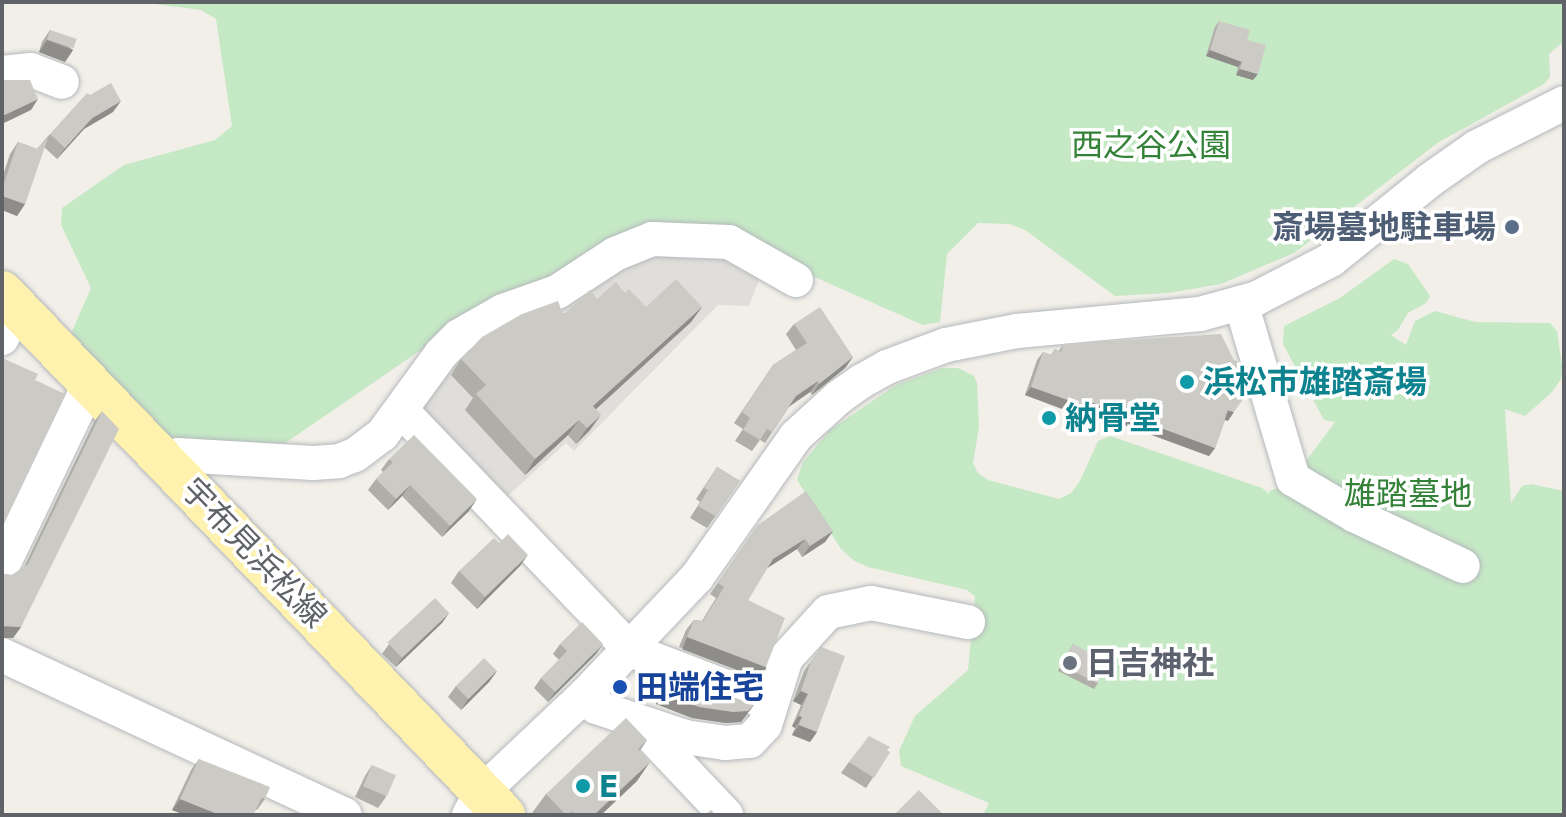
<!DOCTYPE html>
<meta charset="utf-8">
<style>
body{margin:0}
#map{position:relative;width:1566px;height:817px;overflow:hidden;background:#f1efe8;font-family:Jost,"Noto Sans JP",sans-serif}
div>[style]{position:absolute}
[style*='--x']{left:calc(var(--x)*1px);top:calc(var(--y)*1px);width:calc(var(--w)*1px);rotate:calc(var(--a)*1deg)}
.industrial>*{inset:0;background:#e0deda}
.green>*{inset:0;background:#c5e8c5}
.roads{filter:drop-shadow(0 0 2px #b5b8bc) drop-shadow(0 0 2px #b5b8bc)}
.minor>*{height:34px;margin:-17px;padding:0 17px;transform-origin:17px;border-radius:17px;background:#fff}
.major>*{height:42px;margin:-21px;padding:0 21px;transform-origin:21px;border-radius:21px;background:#fff2af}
.wall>*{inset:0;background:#afaea9}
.shaded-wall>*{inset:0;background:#8f8d8a;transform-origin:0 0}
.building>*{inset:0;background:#cccac5;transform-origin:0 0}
.dots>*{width:22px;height:22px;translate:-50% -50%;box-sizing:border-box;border:4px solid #fff;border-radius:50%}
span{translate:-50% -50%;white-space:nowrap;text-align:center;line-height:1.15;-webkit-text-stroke:7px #fff;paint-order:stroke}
.park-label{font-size:32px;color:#348238}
.service-label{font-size:32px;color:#4e5e75;font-weight:700}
.right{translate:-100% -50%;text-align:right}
.culture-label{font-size:32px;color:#0d838f;font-weight:700}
.left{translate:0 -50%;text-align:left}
.street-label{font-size:32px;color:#5f6368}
.worship-label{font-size:32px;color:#5b616d;font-weight:700}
.transit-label{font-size:32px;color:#164399;font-weight:700}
.frame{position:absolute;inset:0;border:4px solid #5f6368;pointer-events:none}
</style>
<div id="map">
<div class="industrial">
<i style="clip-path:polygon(714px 249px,762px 272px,749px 306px,718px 305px,574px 451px,566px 443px,500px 503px,414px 412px,449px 361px,637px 254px)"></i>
</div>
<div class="green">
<i style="clip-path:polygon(139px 2px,1564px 2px,1564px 41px,1549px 54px,1550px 77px,1544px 84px,1439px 142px,1294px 253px,1221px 284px,1169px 293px,1115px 296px,1025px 230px,1010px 224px,978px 223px,947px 254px,940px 322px,923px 325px,801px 271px,733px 232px,561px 279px,475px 313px,278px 448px,167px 441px,70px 336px,91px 288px,61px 225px,62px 208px,124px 165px,215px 140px,232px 126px,216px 19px,201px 10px)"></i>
<i style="clip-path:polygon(1394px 259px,1408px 264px,1430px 296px,1426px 303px,1408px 313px,1398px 330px,1391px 335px,1406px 345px,1415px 321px,1435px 311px,1475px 322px,1550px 323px,1557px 331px,1562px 366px,1561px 379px,1552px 392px,1525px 416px,1505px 409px,1511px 503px,1522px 486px,1531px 484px,1564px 491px,1564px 815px,983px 815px,989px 803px,901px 766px,899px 751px,915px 716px,968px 670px,975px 596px,967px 590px,868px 567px,853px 560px,841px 549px,797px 480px,803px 462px,830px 430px,896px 385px,942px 368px,958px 368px,974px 376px,977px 383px,979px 427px,973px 463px,978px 473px,988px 480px,1059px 499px,1071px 493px,1080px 481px,1098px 441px,1110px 436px,1262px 488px,1269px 494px,1269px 491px,1289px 484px,1335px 422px,1324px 420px,1283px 344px,1284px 326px,1340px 298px)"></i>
</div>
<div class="roads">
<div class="minor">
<i style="--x:2;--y:73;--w:29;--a:-6"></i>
<i style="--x:31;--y:70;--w:33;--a:21"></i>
<i style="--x:1241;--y:303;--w:184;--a:73.5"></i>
<i style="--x:1293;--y:479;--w:71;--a:30.5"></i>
<i style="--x:1354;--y:515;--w:120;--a:25.1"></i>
<i style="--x:2;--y:338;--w:18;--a:-63"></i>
<i style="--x:10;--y:322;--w:16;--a:-45"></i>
<i style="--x:402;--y:411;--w:330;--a:46.3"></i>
<i style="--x:630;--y:650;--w:151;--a:21"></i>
<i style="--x:168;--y:464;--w:13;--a:-42"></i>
<i style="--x:178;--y:455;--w:135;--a:3.4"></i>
<i style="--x:313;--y:463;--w:26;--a:-4"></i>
<i style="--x:339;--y:461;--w:17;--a:-21"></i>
<i style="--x:355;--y:455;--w:34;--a:-37"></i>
<i style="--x:382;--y:435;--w:100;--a:-53.9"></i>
<i style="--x:441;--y:354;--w:25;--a:-45"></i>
<i style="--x:459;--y:336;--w:51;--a:-29.6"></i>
<i style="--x:503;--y:311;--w:57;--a:-19.4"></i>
<i style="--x:557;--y:292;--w:69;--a:-33.2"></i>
<i style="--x:615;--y:254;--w:40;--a:-22"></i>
<i style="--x:652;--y:239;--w:77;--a:2.2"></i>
<i style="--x:729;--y:242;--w:77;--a:29.6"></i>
<i style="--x:2;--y:567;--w:187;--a:-64.4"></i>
<i style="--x:83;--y:398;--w:16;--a:-45"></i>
<i style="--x:2;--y:655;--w:378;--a:25"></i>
<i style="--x:585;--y:695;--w:16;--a:47"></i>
<i style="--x:596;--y:707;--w:94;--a:18.6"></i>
<i style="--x:685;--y:737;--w:40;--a:8.5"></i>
<i style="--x:725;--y:743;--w:25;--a:-5"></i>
<i style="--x:750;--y:741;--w:22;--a:-47"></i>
<i style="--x:765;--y:725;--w:70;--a:-72.6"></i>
<i style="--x:786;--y:658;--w:62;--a:-47.6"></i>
<i style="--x:828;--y:612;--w:44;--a:-11.8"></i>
<i style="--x:871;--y:603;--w:99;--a:11.1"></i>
<i style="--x:641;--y:725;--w:124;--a:46.6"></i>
<i style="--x:469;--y:815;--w:26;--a:-61"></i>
<i style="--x:482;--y:792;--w:141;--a:-43.3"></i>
<i style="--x:585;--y:695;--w:163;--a:-46.5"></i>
<i style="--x:697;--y:577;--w:172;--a:-54.9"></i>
<i style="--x:796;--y:436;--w:58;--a:-42.2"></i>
<i style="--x:839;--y:397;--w:28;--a:-35"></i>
<i style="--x:862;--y:381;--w:29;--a:-29"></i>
<i style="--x:887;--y:367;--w:63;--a:-20.4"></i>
<i style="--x:946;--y:345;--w:72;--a:-11.2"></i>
<i style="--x:1017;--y:331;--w:184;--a:-5.3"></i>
<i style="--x:1200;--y:314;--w:57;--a:-15.3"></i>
<i style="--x:1255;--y:299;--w:85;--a:-27.2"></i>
<i style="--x:1331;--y:260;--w:127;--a:-38.9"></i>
<i style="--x:1430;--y:180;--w:57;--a:-35.1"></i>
<i style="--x:1477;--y:147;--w:97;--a:-26.8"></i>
</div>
<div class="major">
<i style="--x:2;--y:292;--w:725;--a:46.17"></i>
</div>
</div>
<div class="wall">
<i style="clip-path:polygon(1219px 21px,1247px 40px,1253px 80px,1236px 75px,1238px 67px,1206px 56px,1215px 27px)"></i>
<i style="clip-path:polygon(50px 30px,73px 50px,65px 62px,39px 52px,42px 42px)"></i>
<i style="clip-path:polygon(113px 112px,84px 129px,57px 159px,44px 147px,25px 204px,17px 216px,2px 210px,2px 178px,10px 154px,18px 142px,37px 149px,50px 134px)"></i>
<i style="clip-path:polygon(625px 293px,646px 307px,702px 307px,691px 322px,596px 409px,590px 430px,576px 444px,568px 435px,525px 475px,465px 410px,473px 398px,451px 375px,461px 359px,597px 299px)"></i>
<i style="clip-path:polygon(794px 324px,853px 357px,845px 368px,812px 395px,810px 392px,789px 407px,765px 443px,760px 440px,752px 451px,735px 441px,743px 429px,734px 423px,773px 365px,796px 350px,786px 334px)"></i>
<i style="clip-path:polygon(1063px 344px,1228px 421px,1225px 420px,1215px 448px,1209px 456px,1084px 410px,1081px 416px,1025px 395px,1037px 360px,1043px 352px,1051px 355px,1055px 349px,1059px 351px)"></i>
<i style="clip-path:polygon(102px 411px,21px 627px,13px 638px,2px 638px,2px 574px,12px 575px,24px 567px,94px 422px)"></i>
<i style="clip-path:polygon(389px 459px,469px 511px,442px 537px,402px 496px,388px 510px,368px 490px,376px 479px,383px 472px,381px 470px)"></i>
<i style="clip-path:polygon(717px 467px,740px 481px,707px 528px,690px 518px,700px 502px,696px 499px)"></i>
<i style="clip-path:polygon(758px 525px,833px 531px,825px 542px,802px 557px,797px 549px,767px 568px,748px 600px,766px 667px,759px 678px,679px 647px,686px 630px,694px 620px,702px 621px,716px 598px,710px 594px)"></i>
<i style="clip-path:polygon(520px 566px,477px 609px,451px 583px,459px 571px)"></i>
<i style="clip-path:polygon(449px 613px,442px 623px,396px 667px,382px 654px,389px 644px)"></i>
<i style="clip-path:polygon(560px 644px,596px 654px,548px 702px,534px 688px,541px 678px,559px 660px,553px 654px)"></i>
<i style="clip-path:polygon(1073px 644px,1098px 683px,1094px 689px,1058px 671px)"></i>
<i style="clip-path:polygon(821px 647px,817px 732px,810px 742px,792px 735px,795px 728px,792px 726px,801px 705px,793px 701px,804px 671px)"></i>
<i style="clip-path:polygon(497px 671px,489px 682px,461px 710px,448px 697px,456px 686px)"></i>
<i style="clip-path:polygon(671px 673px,746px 716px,741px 722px,726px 723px,692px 718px,656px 704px,664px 684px)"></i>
<i style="clip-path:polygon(647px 740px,640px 751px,637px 781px,601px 815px,534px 815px,532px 813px,546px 794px)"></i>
<i style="clip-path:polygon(890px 752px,866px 788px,841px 773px,849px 762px)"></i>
<i style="clip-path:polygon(199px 759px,265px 799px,257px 810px,256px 809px,253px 815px,185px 815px,172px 810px,191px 770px)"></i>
<i style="clip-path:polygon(372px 765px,386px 797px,378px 808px,355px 797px,365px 776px)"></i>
</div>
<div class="shaded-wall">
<i style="clip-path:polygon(47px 40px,73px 50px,65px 62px,39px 52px)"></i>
<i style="clip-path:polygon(1210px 50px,1242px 62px,1238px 67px,1206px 56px)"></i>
<i style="clip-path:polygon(1240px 69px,1258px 74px,1253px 80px,1236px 75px)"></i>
<i style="clip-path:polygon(38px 99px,31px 110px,2px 124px,2px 116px)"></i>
<i style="clip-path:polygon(121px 101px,113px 112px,84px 129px,57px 159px,65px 148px,92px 118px)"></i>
<i style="clip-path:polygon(2px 196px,25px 204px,17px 216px,2px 210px)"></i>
<i style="clip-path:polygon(702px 307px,691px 322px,582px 422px,593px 406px)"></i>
<i style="clip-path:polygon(853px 357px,845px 368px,812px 395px,819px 384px)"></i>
<i style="clip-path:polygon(818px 381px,810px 392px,788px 407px,796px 396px)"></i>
<i style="clip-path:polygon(1031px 387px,1088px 401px,1215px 448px,1209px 456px,1084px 410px,1081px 416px,1025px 395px)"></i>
<i style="clip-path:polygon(1228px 410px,1234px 412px,1228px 421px,1222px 419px)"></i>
<i style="clip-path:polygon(601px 415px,590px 430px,576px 444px,587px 428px)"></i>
<i style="clip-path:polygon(579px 420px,568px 435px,525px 475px,535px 459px)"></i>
<i style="clip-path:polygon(410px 485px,402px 496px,388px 510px,396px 499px)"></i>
<i style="clip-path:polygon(477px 499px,469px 511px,442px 537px,450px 526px)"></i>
<i style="clip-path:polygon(833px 531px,825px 542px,802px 557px,810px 546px)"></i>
<i style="clip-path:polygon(805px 539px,797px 549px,766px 569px,773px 559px)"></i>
<i style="clip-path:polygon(528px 555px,520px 566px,477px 609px,485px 597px)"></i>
<i style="clip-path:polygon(449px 613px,442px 623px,396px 667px,402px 658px)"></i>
<i style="clip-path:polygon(2px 626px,21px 627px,13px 638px,2px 638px)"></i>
<i style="left:687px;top:637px;width:85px;height:13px;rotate:21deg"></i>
<i style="clip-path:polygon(603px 644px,596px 654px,548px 702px,555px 692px)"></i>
<i style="clip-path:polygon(497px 671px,489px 682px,461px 710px,468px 699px)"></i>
<i style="clip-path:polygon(801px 691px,808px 694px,801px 705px,793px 701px)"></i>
<i style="clip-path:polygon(664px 693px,754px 705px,741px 722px,726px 723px,692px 718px,656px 704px)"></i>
<i style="clip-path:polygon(799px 716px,802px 717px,795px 728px,792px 726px)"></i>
<i style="clip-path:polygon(799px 725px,817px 732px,810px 742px,792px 735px)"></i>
<i style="clip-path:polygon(650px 762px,637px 781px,601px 815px,594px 815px)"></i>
<i style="clip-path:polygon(180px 799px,220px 815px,185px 815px,172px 810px)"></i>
</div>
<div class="building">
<i style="clip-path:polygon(1219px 21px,1250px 30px,1247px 40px,1266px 45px,1258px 74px,1240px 69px,1242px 62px,1210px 50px)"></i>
<i style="left:50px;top:30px;width:28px;height:10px;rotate:18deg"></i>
<i style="clip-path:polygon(2px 80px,30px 80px,38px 99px,2px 116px)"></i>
<i style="clip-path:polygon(111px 83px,121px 101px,92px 118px,65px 148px,50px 134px,87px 93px,90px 95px)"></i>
<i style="clip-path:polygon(48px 138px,25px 204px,2px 196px,2px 189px,18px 142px,37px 149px)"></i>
<i style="clip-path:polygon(676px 279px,702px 307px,593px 406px,601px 415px,587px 428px,579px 420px,535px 459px,476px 394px,486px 385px,461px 359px,482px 337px,522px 314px,558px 301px,563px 315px,590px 290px,597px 299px,616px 282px,625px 293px,629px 289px,646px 307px)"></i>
<i style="clip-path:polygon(820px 307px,853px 357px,819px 384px,818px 381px,796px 396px,772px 432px,767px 429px,760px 440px,743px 430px,750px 418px,742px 412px,773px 365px,807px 343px,794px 324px)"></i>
<i style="clip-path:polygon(1221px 334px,1234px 360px,1247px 365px,1253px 385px,1234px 412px,1228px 410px,1215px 448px,1088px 401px,1087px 407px,1031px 387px,1043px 352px,1052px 355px,1055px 349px,1061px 352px,1063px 344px)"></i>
<i style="clip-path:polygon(2px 358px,38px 374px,35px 380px,65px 394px,2px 526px)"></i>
<i style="clip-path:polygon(102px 411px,119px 429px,21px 627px,2px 626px,2px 574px,12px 575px,28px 564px)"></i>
<i style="clip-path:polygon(414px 435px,477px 499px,450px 526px,410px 485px,396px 499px,376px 479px,393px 462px,389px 459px)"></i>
<i style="clip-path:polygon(717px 467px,740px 481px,715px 516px,698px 506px,708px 490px,704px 488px)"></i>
<i style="clip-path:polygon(806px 491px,833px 531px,810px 546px,805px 539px,773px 559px,748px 600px,785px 618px,766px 667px,687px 637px,694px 620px,703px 621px,724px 587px,718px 583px,758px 525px)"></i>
<i style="clip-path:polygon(508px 534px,528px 555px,485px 597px,459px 571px,494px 538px,499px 543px)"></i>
<i style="left:435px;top:598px;width:21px;height:65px;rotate:47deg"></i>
<i style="clip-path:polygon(582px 622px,603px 644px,555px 692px,541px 678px,567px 651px,560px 644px)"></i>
<i style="left:1073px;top:644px;width:39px;height:24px;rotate:27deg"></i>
<i style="clip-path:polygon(821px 647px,845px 656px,817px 732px,799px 725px,802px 717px,799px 716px,808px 694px,801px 691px,811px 661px)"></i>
<i style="left:484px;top:658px;width:18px;height:40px;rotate:45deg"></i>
<i style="clip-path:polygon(671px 673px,754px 705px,748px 711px,733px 712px,699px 707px,664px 693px)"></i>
<i style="clip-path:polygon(626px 718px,647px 740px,638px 749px,650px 762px,594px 815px,576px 815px,572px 811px,569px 815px,566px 815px,546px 794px)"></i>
<i style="clip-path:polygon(869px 736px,890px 747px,887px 750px,890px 752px,874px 778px,849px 762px)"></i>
<i style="clip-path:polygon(199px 759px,270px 787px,265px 799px,262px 797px,253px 815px,220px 815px,180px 799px)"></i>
<i style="left:372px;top:765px;width:26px;height:23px;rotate:23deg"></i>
<i style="clip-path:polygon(919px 790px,943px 814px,942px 815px,894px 815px)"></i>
<i style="clip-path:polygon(711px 810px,716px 815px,705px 815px)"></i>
</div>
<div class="dots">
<i style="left:1512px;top:227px;background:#5c6f8a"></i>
<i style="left:1187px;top:382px;background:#0f9aa8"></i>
<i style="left:1049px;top:418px;background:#0f9aa8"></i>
<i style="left:1070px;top:663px;background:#6b7280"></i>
<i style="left:620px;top:687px;background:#1a4fb4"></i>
<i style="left:583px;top:786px;background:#0f9aa8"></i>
</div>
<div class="park-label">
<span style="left:1151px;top:145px">西之谷公園</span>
<span style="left:1408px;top:494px">雄踏墓地</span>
</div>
<div class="service-label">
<span class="right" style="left:1496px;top:227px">斎場墓地駐車場</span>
</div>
<div class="culture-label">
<span class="left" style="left:1203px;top:382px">浜松市雄踏斎場</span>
<span class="left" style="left:1065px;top:418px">納骨堂</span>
<span class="left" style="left:599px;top:786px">E</span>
</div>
<div class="street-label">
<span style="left:254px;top:553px;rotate:46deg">宇布見浜松線</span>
</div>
<div class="worship-label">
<span class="left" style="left:1086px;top:663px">日吉神社</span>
</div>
<div class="transit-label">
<span class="left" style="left:636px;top:687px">田端住宅</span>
</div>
<div class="frame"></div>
</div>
